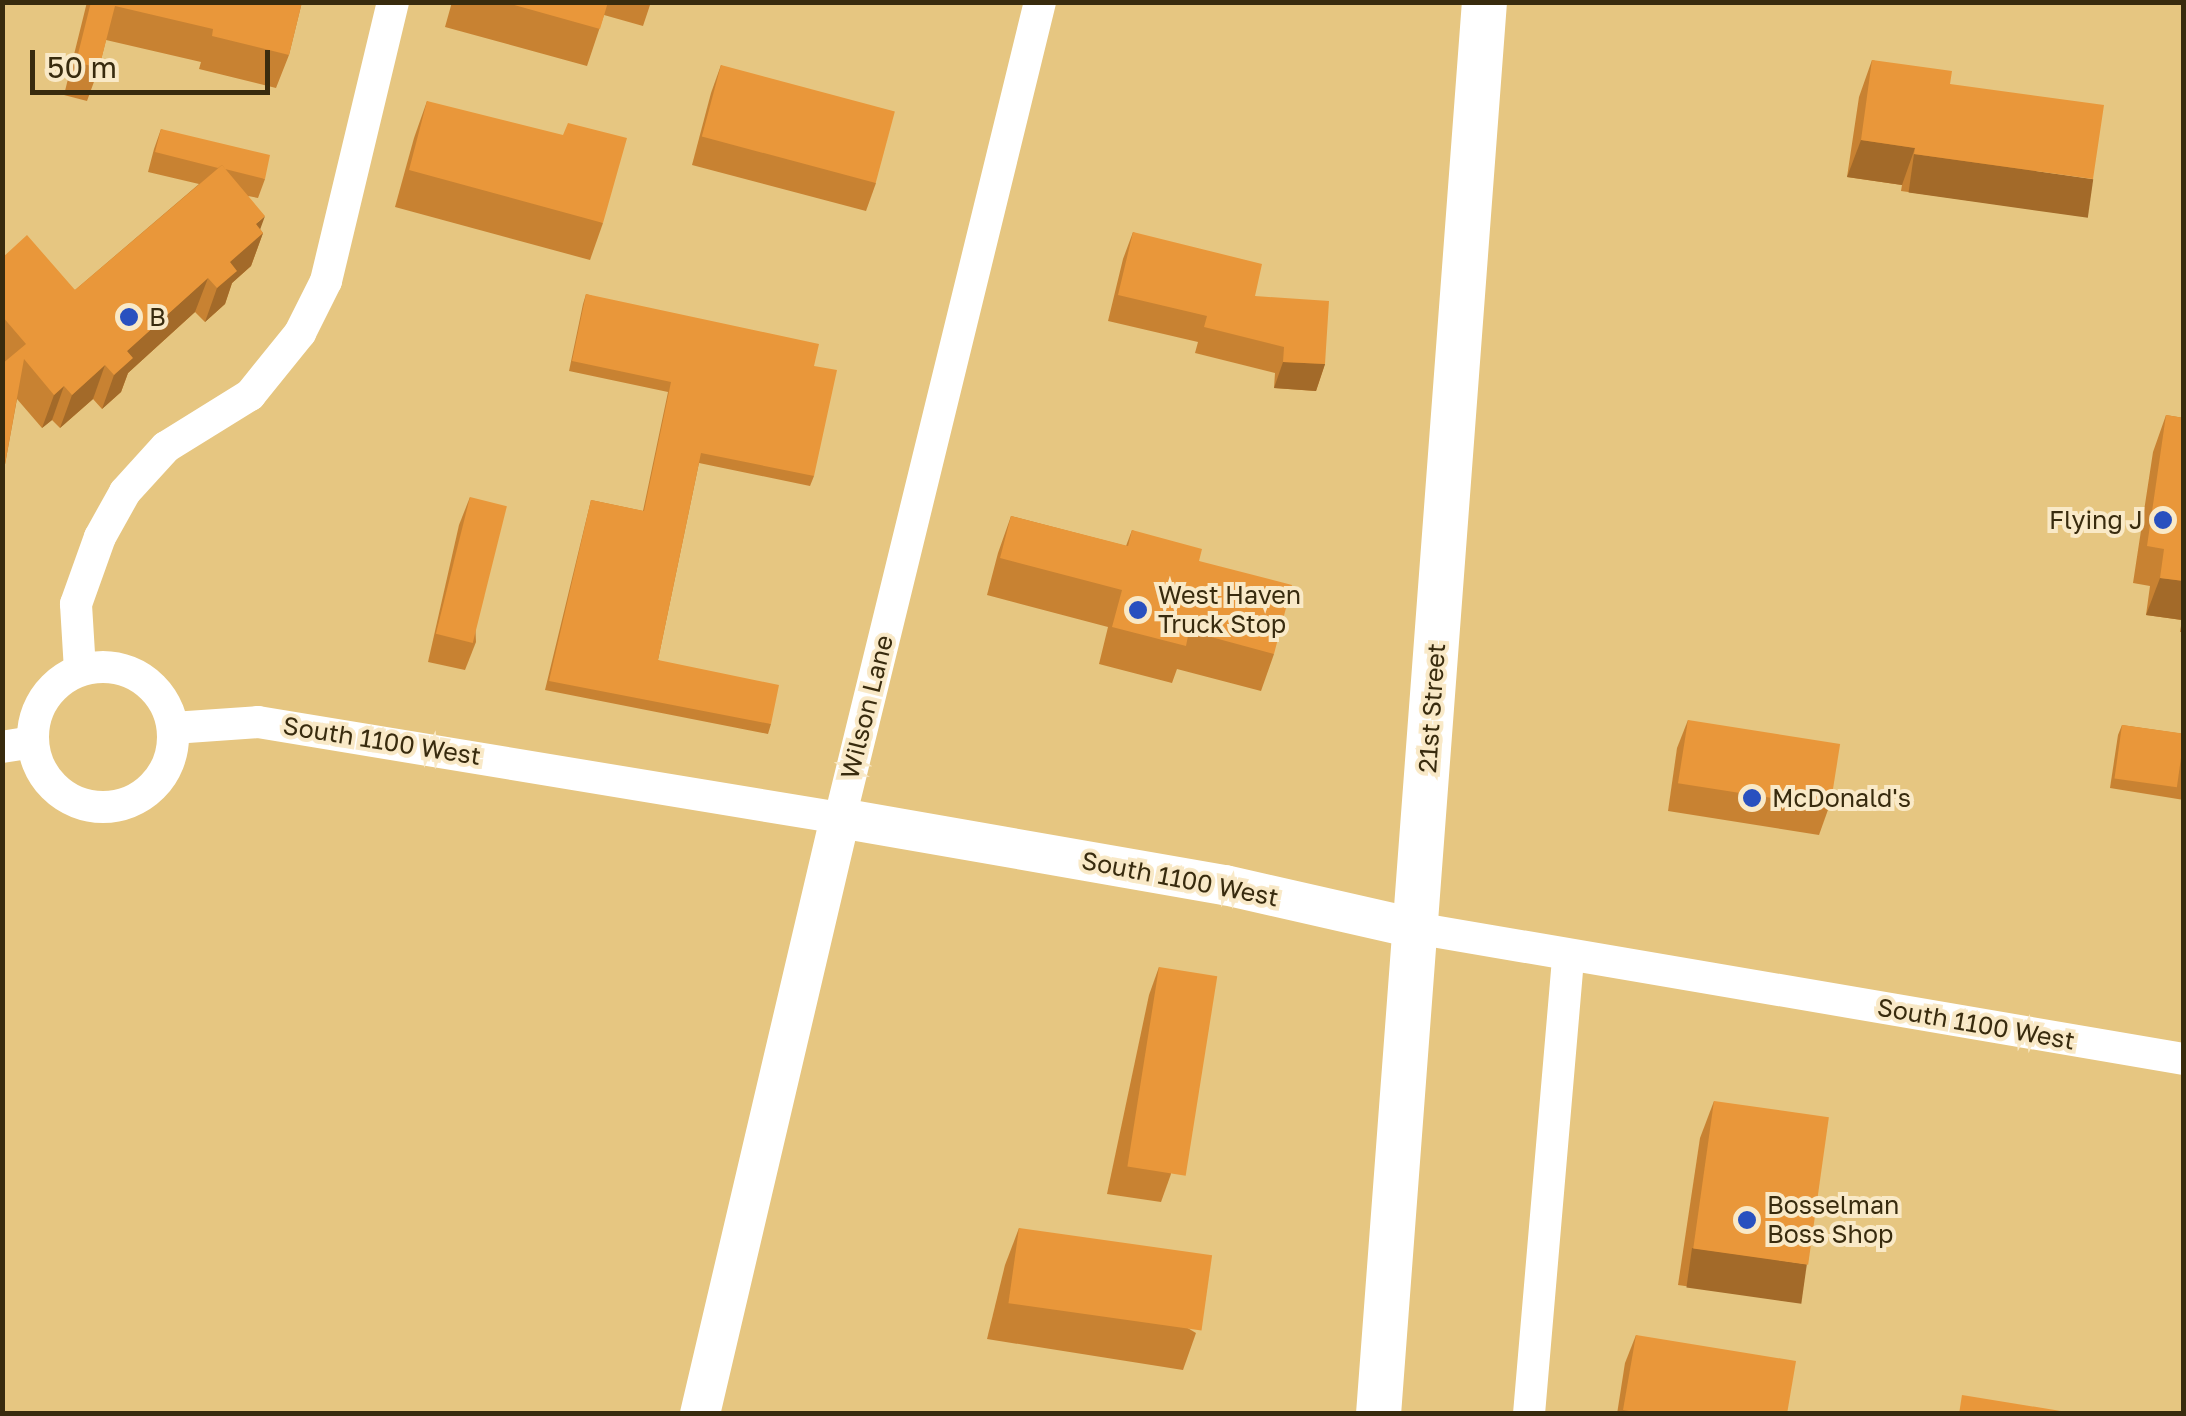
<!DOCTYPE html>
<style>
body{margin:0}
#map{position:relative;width:2186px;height:1416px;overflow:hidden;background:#e6c681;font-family:"Golos Text",sans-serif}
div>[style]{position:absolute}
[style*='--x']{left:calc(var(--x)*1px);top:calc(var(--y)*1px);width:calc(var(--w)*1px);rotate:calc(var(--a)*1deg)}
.minor>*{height:32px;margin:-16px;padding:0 16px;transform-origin:16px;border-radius:16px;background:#fff}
.minor>.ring{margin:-16px;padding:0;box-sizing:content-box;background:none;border:32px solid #fff;border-radius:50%}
.tertiary>*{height:40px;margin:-20px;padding:0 20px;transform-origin:20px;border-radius:20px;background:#fff}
.secondary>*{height:45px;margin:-22.5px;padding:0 22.5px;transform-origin:22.5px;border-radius:22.5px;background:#fff}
.wall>*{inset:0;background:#c88232}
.shaded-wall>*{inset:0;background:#a36a29;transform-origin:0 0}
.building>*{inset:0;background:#e9973a;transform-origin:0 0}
.dots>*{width:28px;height:28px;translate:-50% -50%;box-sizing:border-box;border:5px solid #f9e9c7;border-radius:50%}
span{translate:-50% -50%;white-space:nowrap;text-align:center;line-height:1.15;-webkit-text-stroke:8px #f9e9c7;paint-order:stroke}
.poi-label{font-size:25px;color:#382b0e}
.left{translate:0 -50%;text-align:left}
.right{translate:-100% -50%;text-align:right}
.street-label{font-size:25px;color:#382b0e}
.frame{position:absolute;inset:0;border:5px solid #382b0e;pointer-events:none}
.scale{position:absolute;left:30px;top:50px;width:240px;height:45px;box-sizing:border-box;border:5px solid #382b0e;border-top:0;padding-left:12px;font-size:30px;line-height:35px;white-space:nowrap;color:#382b0e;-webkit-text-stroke:8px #f9e9c7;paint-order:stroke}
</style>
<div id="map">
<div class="minor">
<i class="ring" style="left:33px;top:667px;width:108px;height:108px"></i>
<i style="--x:80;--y:670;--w:66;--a:-93.5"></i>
<i style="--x:76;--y:604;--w:71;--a:-70.3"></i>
<i style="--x:100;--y:537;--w:51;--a:-60.9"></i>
<i style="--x:125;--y:492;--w:61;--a:-47.7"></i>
<i style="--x:166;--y:447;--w:99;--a:-31.8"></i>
<i style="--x:250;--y:395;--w:80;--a:-51.1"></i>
<i style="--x:300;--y:333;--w:58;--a:-63.4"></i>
<i style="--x:326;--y:281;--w:287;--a:-76.5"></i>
<i style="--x:173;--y:728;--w:85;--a:-4"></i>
<i style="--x:258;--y:722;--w:590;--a:9.37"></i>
<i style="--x:840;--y:818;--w:840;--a:-76.23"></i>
<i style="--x:2;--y:747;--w:31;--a:-9"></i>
<i style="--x:1415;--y:928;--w:780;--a:9.67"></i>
<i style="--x:1529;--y:1414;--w:461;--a:-85.1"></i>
</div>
<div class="tertiary">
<i style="--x:700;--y:1414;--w:612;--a:-76.78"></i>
<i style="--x:840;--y:818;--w:391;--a:9.9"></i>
<i style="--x:1225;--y:885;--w:195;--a:12.8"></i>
</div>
<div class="secondary">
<i style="--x:1378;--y:1414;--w:1416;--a:-85.71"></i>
</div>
<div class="wall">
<i style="clip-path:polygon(87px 2px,302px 2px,289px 55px,276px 88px,199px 69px,201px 62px,106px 40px,99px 68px,87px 101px,64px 95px)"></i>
<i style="clip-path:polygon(452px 2px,651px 2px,643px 26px,604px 15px,587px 66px,445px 27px)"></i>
<i style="clip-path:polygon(1872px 60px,1950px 84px,2080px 216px,1901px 191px,1902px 185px,1847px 177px,1859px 97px)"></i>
<i style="clip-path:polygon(721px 65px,876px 183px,866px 211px,692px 165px,711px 93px)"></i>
<i style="clip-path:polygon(427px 101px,603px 223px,590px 260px,395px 207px,414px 138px)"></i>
<i style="clip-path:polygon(161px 129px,265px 179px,258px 198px,248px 196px,260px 229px,263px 233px,251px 266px,232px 283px,225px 304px,205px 322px,195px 312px,128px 373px,121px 392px,102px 409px,93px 399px,60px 428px,52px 420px,42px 428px,17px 399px,2px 481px,2px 258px,75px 290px,199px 184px,148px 172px,154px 149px)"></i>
<i style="clip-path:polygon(1133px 232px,1255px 296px,1325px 364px,1316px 391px,1274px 388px,1275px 373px,1195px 353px,1198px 342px,1108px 321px,1123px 259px)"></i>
<i style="clip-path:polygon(586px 294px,814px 366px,814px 476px,810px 486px,699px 463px,658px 660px,771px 724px,768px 734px,545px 690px,591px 500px,643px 511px,668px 392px,569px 371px,583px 304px)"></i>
<i style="clip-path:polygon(2166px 415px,2184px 418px,2184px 632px,2180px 632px,2182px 620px,2146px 615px,2150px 586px,2133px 583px,2153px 452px)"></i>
<i style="clip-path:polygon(470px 497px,476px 642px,465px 670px,428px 662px,459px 525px)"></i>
<i style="clip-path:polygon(1011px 516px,1126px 546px,1132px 530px,1199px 561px,1274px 654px,1261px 691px,1177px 669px,1172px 683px,1099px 664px,1108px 627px,987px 595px,998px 553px)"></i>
<i style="clip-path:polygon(1688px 720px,1829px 807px,1819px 835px,1668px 811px,1677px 748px)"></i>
<i style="clip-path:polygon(2122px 725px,2184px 734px,2184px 800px,2110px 788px,2118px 735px)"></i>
<i style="clip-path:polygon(1159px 967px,1171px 1174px,1161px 1202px,1107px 1194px,1149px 995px)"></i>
<i style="clip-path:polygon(1714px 1101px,1793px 1302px,1678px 1285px,1700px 1138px)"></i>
<i style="clip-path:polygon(1019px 1228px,1196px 1333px,1183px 1370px,987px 1339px,1005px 1265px)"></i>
<i style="clip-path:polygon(1636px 1335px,1787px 1414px,1617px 1414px,1625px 1363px)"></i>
</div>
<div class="shaded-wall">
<i style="clip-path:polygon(1861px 140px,1915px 148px,1902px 185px,1847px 177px)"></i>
<i style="left:1914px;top:154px;width:181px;height:39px;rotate:8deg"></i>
<i style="clip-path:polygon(265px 216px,257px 238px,263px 233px,251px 266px,232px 283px,225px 304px,205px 322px,217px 288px,230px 262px,256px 224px)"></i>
<i style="clip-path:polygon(208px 278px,195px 312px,128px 373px,121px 392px,102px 409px,114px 375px,127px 351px)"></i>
<i style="clip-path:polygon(1283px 362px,1325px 364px,1316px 391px,1274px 388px)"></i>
<i style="clip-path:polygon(105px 365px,93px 399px,60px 428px,72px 395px)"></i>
<i style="clip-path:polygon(64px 386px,52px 420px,42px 428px,54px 395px)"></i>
<i style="clip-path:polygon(2160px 578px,2184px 581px,2182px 620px,2146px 615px)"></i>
<i style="left:1692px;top:1248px;width:116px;height:40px;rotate:8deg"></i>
</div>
<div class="building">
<i style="clip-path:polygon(91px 2px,302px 2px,289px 55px,212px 36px,213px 29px,115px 6px,99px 68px,76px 62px)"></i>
<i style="clip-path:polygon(504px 2px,608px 2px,600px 29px)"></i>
<i style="clip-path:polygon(1872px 60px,1952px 71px,1950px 84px,2104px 105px,2093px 179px,1914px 154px,1915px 148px,1861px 140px)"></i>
<i style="left:721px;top:65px;width:180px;height:74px;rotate:15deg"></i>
<i style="clip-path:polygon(427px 101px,563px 135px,568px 123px,627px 138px,603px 223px,409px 170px)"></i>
<i style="clip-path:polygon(161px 129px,270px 155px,265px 179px,225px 169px,222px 165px,218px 168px,155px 152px)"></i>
<i style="clip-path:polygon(222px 165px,265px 216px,256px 224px,263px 233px,230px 262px,237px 271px,217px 288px,208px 278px,127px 351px,133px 358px,114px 375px,105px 365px,72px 395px,64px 386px,54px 395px,24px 359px,2px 481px,2px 364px,26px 344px,2px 316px,2px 258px,27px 235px,75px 290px)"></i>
<i style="clip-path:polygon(1133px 232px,1262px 264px,1255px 296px,1329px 301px,1325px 364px,1283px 362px,1284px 347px,1204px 327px,1207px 316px,1118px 295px)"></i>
<i style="clip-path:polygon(586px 294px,819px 344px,814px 366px,837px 370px,814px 476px,701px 453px,658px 660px,779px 685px,771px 724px,549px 681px,591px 500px,644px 511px,671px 382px,572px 361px)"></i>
<i style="clip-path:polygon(2166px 415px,2184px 418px,2184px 581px,2160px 578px,2164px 549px,2147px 546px)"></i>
<i style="left:470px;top:497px;width:38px;height:141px;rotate:14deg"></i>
<i style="clip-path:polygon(1011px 516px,1128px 546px,1132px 530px,1202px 549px,1199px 561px,1292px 585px,1274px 654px,1189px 631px,1186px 646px,1112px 627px,1122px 590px,1000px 558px)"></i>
<i style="left:1688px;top:720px;width:154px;height:64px;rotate:9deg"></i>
<i style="left:2122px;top:725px;width:63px;height:54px;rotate:8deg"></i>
<i style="left:1159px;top:967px;width:59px;height:202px;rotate:9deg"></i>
<i style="left:1714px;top:1101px;width:116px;height:149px;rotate:8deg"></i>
<i style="left:1019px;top:1228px;width:195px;height:76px;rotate:8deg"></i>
<i style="clip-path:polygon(1636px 1335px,1796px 1361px,1787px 1414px,1647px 1414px,1623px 1410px)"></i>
<i style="clip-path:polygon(1962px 1395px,2079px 1414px,1959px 1414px)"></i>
</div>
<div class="dots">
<i style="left:129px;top:317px;background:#2950bf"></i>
<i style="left:2163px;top:520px;background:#2950bf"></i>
<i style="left:1138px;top:610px;background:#2950bf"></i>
<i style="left:1752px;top:798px;background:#2950bf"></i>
<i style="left:1747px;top:1220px;background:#2950bf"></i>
</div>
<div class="poi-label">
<span class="left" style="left:149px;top:317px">B</span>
<span class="right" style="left:2143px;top:520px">Flying J</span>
<span class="left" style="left:1158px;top:610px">West Haven<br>Truck Stop</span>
<span class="left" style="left:1772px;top:798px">McDonald's</span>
<span class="left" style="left:1767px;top:1220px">Bosselman<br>Boss Shop</span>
</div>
<div class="street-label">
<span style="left:867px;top:707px;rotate:-76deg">Wilson Lane</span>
<span style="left:1432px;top:708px;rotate:-86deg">21st Street</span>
<span style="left:382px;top:741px;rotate:9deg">South 1100 West</span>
<span style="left:1180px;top:879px;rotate:11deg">South 1100 West</span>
<span style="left:1976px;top:1024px;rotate:10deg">South 1100 West</span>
</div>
<div class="frame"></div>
<div class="scale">50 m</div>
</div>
